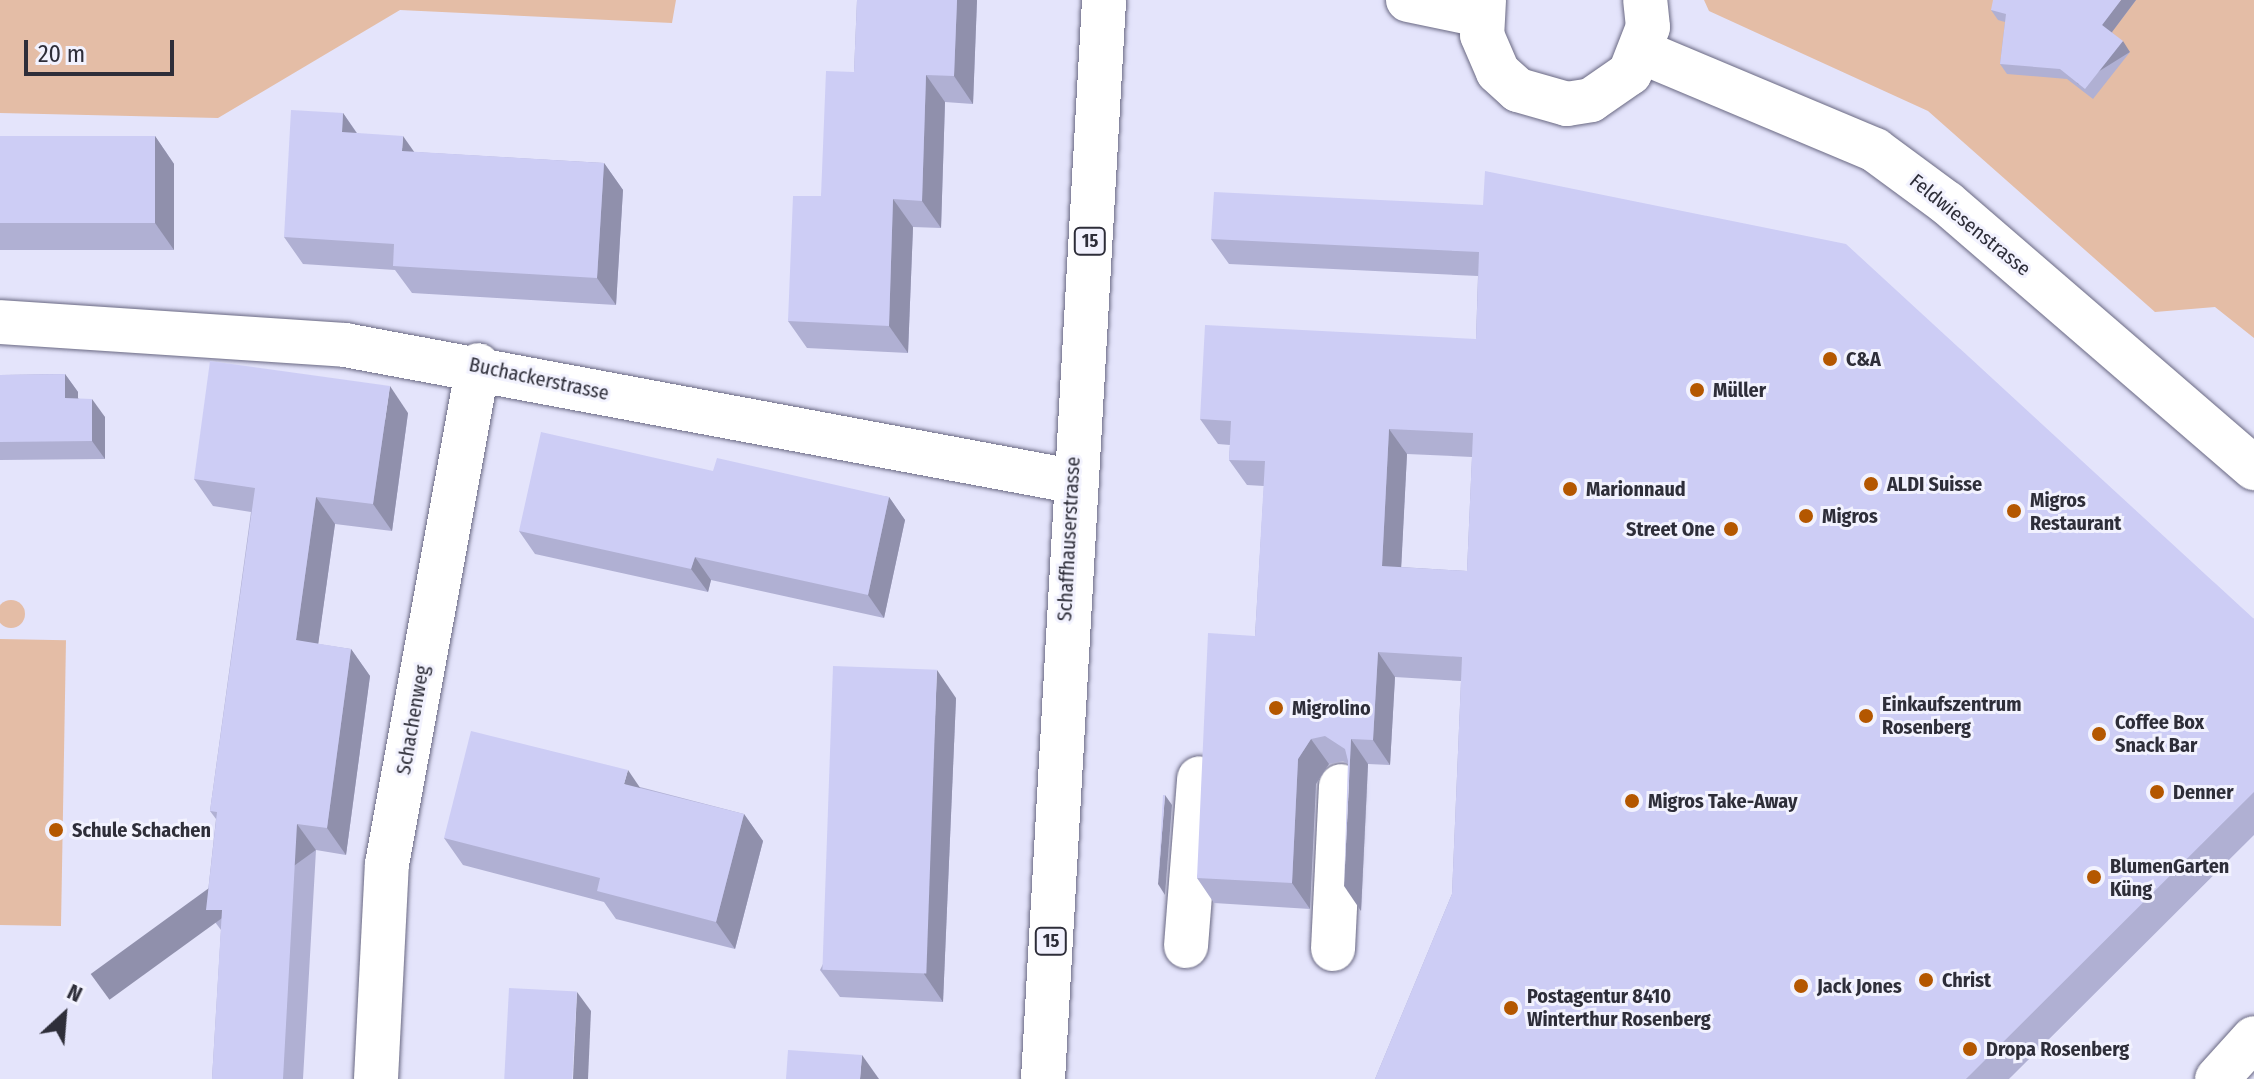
<!DOCTYPE html>
<meta charset="utf-8">
<style>
body{margin:0}
#map{position:relative;width:2254px;height:1079px;overflow:hidden;background:#e4e4fb;font-family:"Fira Sans Condensed",sans-serif}
div>[style]{position:absolute}
[style*='--x']{left:calc(var(--x)*1px);top:calc(var(--y)*1px);width:calc(var(--w)*1px);rotate:calc(var(--a)*1deg)}
.green>*{inset:0;background:#e4bda6;transform-origin:0 0}
.round{border-radius:50%}
.roads{filter:drop-shadow(0 0 2px #696882) drop-shadow(0 0 2px #696882)}
.minor>*{height:44px;margin:-22px;padding:0 22px;transform-origin:22px;border-radius:22px;background:#fff}
.major>*{height:44px;margin:-22px;padding:0 22px;transform-origin:22px;border-radius:22px;background:#fff}
.wall>*{inset:0;background:#b0b0d3}
.shaded-wall>*{inset:0;background:#9090ac;transform-origin:0 0}
.building>*{inset:0;background:#cdcdf5;transform-origin:0 0}
.dots>*{width:22px;height:22px;translate:-50% -50%;box-sizing:border-box;border:4px solid #f2f2fe;border-radius:50%}
span{translate:-50% -50%;white-space:nowrap;text-align:center;line-height:1.15;-webkit-text-stroke:6px #f2f2fe;paint-order:stroke}
.shield-label span{padding:2px 6px;background:#f2f2fe;border:2px solid;border-radius:6px;-webkit-text-stroke-width:0}
.shield-label{font-size:18px;color:#2e2e39;font-weight:700}
.street-label{font-size:20px;color:#2e2e39}
.poi-label{font-size:20px;color:#2e2e39;font-weight:700}
.left{translate:0 -50%;text-align:left}
.right{translate:-100% -50%;text-align:right}
.north{position:absolute;left:24px;top:975px;width:80px;height:80px;-webkit-text-stroke:6px #f2f2fe;paint-order:stroke;rotate:26deg;font-size:22px;font-weight:700;line-height:32px;text-align:center;color:#2e2e39}
.north::after{content:'';display:block;margin:auto;width:28px;height:36px;background:#2e2e39;clip-path:polygon(50% 0,100% 100%,50% 72%,0 100%)}
.scale{position:absolute;left:24px;top:40px;width:150px;height:36px;box-sizing:border-box;border:4px solid #2e2e39;border-top:0;padding-left:10px;font-size:24px;line-height:28px;white-space:nowrap;color:#2e2e39;-webkit-text-stroke:6px #f2f2fe;paint-order:stroke}
</style>
<div id="map">
<div class="green">
<i style="clip-path:polygon(0 0,676px 0,672px 23px,400px 10px,218px 118px,0 113px)"></i>
<i style="clip-path:polygon(1704px 0,2254px 0,2254px 338px,2215px 307px,2155px 312px,1928px 111px,1709px 11px)"></i>
<i class="round" style="left:-3px;top:600px;width:28px;height:28px"></i>
<i style="left:0;top:639px;width:66px;height:286px;rotate:1deg"></i>
</div>
<div class="roads">
<div class="minor">
<i style="--x:1408;--y:0;--w:75;--a:11.6"></i>
<i style="--x:1484;--y:0;--w:35;--a:93"></i>
<i style="--x:1482;--y:35;--w:40;--a:66.6"></i>
<i style="--x:1498;--y:72;--w:27;--a:42"></i>
<i style="--x:1518;--y:90;--w:51;--a:15.9"></i>
<i style="--x:1567;--y:104;--w:24;--a:-9"></i>
<i style="--x:1591;--y:100;--w:47;--a:-34.7"></i>
<i style="--x:1630;--y:73;--w:49;--a:-68.6"></i>
<i style="--x:1648;--y:27;--w:27;--a:-96"></i>
<i style="--x:1642;--y:52;--w:253;--a:22.8"></i>
<i style="--x:1875;--y:150;--w:89;--a:36.4"></i>
<i style="--x:1947;--y:203;--w:406;--a:40.8"></i>
<i style="--x:0;--y:322;--w:346;--a:3.8"></i>
<i style="--x:345;--y:345;--w:740;--a:10.6"></i>
<i style="--x:1186;--y:946;--w:168;--a:-85.5"></i>
<i style="--x:1333;--y:949;--w:163;--a:-87.2"></i>
<i style="--x:376;--y:1079;--w:215;--a:-87.1"></i>
<i style="--x:387;--y:864;--w:507;--a:-79.66"></i>
</div>
<div class="major">
<i style="--x:1043;--y:1079;--w:1081;--a:-86.76"></i>
<i style="--x:2217;--y:1079;--w:55;--a:-47.9"></i>
</div>
</div>
<div class="wall">
<i style="clip-path:polygon(857px 0,977px 0,973px 104px,945px 102px,941px 228px,913px 227px,908px 353px,807px 348px,788px 321px,854px 72px)"></i>
<i style="clip-path:polygon(2136px 0,2112px 32px,2130px 52px,2093px 99px,2067px 79px,2007px 74px,2000px 64px,2005px 22px,1998px 20px,1991px 10px)"></i>
<i style="clip-path:polygon(343px 113px,357px 133px,414px 152px,604px 163px,623px 190px,616px 305px,412px 293px,395px 270px,303px 264px,284px 237px)"></i>
<i style="clip-path:polygon(0 136px,155px 136px,174px 164px,174px 250px,0 250px)"></i>
<i style="clip-path:polygon(evenodd,1483px 205px,2254px 619px,2254px 835px,2009px 1079px,1375px 1079px,1452px 894px,1461px 681px,1395px 677px,1390px 765px,1368px 764px,1361px 911px,1348px 764px,1343px 761px,1329px 764px,1316px 784px,1310px 909px,1214px 903px,1197px 878px,1255px 636px,1264px 486px,1247px 485px,1229px 460px,1230px 445px,1218px 444px,1200px 419px,1476px 339px,1478px 276px,1229px 264px,1211px 239px,1483px 205px,1407px 454px,1472px 457px,1467px 571px,1401px 567px,1407px 454px)"></i>
<i style="clip-path:polygon(65px 374px,78px 392px,78px 398px,105px 417px,105px 459px,0 460px,0 375px)"></i>
<i style="clip-path:polygon(408px 413px,392px 531px,335px 524px,318px 644px,351px 649px,370px 676px,346px 855px,316px 850px,303px 1079px,212px 1079px,221px 930px,206px 910px,216px 819px,210px 811px,251px 512px,213px 506px,194px 479px)"></i>
<i style="clip-path:polygon(713px 471px,889px 497px,905px 520px,884px 618px,711px 580px,708px 592px,535px 554px,519px 531px)"></i>
<i style="clip-path:polygon(956px 698px,943px 1002px,840px 997px,820px 970px)"></i>
<i style="clip-path:polygon(640px 787px,744px 814px,763px 841px,735px 949px,616px 919px,604px 902px,463px 865px,444px 838px)"></i>
</div>
<div class="shaded-wall">
<i style="clip-path:polygon(957px 0,977px 0,973px 104px,954px 76px)"></i>
<i style="clip-path:polygon(2121px 0,2136px 0,2109px 36px,2102px 25px)"></i>
<i style="left:2123px;top:41px;width:13px;height:61px;rotate:58deg"></i>
<i style="clip-path:polygon(926px 75px,945px 102px,941px 228px,922px 201px)"></i>
<i style="clip-path:polygon(343px 113px,362px 141px,342px 132px)"></i>
<i style="clip-path:polygon(155px 136px,174px 164px,174px 250px,155px 223px)"></i>
<i style="clip-path:polygon(403px 136px,422px 163px,402px 151px)"></i>
<i style="clip-path:polygon(604px 163px,623px 190px,616px 305px,597px 278px)"></i>
<i style="clip-path:polygon(893px 199px,913px 227px,908px 353px,889px 326px)"></i>
<i style="clip-path:polygon(65px 374px,78px 392px,78px 416px,65px 398px)"></i>
<i style="clip-path:polygon(390px 386px,408px 413px,392px 531px,373px 504px)"></i>
<i style="clip-path:polygon(92px 399px,105px 417px,105px 459px,92px 441px)"></i>
<i style="clip-path:polygon(1389px 429px,1407px 454px,1400px 591px,1382px 566px)"></i>
<i style="clip-path:polygon(316px 497px,335px 524px,315px 667px,296px 640px)"></i>
<i style="clip-path:polygon(889px 497px,905px 520px,884px 618px,868px 595px)"></i>
<i style="clip-path:polygon(695px 557px,711px 580px,708px 592px,691px 569px)"></i>
<i style="clip-path:polygon(351px 649px,370px 676px,346px 855px,327px 828px)"></i>
<i style="clip-path:polygon(1378px 652px,1395px 677px,1390px 765px,1373px 740px)"></i>
<i style="clip-path:polygon(937px 670px,956px 698px,943px 1002px,924px 974px)"></i>
<i style="clip-path:polygon(1311px 739px,1329px 764px,1316px 784px,1310px 909px,1292px 883px,1298px 759px)"></i>
<i style="clip-path:polygon(1351px 739px,1368px 764px,1361px 911px,1344px 886px)"></i>
<i style="clip-path:polygon(628px 770px,647px 798px,624px 784px)"></i>
<i style="clip-path:polygon(1165px 795px,1172px 805px,1165px 895px,1158px 884px)"></i>
<i style="clip-path:polygon(744px 814px,763px 841px,735px 949px,716px 922px)"></i>
<i style="left:297px;top:824px;width:32px;height:255px;rotate:54deg"></i>
<i style="clip-path:polygon(577px 992px,591px 1011px,588px 1079px,573px 1079px)"></i>
<i style="clip-path:polygon(862px 1055px,879px 1079px,860px 1079px)"></i>
</div>
<div class="building">
<i style="clip-path:polygon(857px 0,957px 0,954px 76px,926px 75px,922px 201px,893px 199px,889px 326px,788px 321px,793px 196px,821px 196px,826px 71px,854px 72px)"></i>
<i style="clip-path:polygon(1993px 0,2121px 0,2102px 25px,2123px 41px,2085px 89px,2060px 69px,2000px 64px,2006px 14px,1991px 10px)"></i>
<i style="clip-path:polygon(291px 110px,343px 113px,342px 132px,403px 136px,402px 151px,604px 163px,597px 278px,393px 266px,394px 244px,284px 237px)"></i>
<i style="left:0;top:136px;width:155px;height:87px"></i>
<i style="clip-path:polygon(evenodd,1485px 171px,1846px 244px,2254px 619px,2254px 792px,1966px 1079px,1375px 1079px,1452px 894px,1462px 657px,1378px 652px,1373px 740px,1351px 739px,1344px 886px,1348px 761px,1345px 749px,1325px 736px,1311px 739px,1298px 759px,1292px 883px,1197px 878px,1208px 633px,1255px 636px,1265px 461px,1229px 460px,1231px 421px,1200px 419px,1205px 325px,1476px 339px,1479px 252px,1211px 239px,1214px 192px,1483px 205px,1485px 171px,1389px 429px,1473px 433px,1467px 571px,1382px 566px,1389px 429px)"></i>
<i style="clip-path:polygon(210px 361px,390px 386px,373px 504px,316px 497px,296px 640px,351px 649px,327px 828px,297px 824px,283px 1079px,212px 1079px,222px 910px,206px 910px,217px 812px,210px 811px,255px 488px,194px 479px)"></i>
<i style="clip-path:polygon(65px 374px,65px 398px,92px 399px,92px 441px,0 442px,0 375px)"></i>
<i style="clip-path:polygon(541px 432px,713px 471px,717px 458px,889px 497px,868px 595px,695px 557px,691px 569px,519px 531px)"></i>
<i style="left:833px;top:666px;width:104px;height:304px;rotate:2deg"></i>
<i style="clip-path:polygon(471px 731px,628px 770px,624px 784px,744px 814px,716px 922px,597px 891px,600px 878px,444px 838px)"></i>
<i style="clip-path:polygon(1163px 795px,1165px 795px,1158px 884px)"></i>
<i style="left:509px;top:988px;width:68px;height:91px;rotate:3deg"></i>
<i style="clip-path:polygon(788px 1050px,862px 1055px,860px 1079px,786px 1079px)"></i>
</div>
<div class="dots">
<i style="left:1830px;top:359px;background:#b45700"></i>
<i style="left:1697px;top:390px;background:#b45700"></i>
<i style="left:1871px;top:484px;background:#b45700"></i>
<i style="left:1570px;top:489px;background:#b45700"></i>
<i style="left:2014px;top:511px;background:#b45700"></i>
<i style="left:1806px;top:516px;background:#b45700"></i>
<i style="left:1731px;top:529px;background:#b45700"></i>
<i style="left:1276px;top:708px;background:#b45700"></i>
<i style="left:1866px;top:716px;background:#b45700"></i>
<i style="left:2099px;top:734px;background:#b45700"></i>
<i style="left:2157px;top:792px;background:#b45700"></i>
<i style="left:1632px;top:801px;background:#b45700"></i>
<i style="left:56px;top:830px;background:#b45700"></i>
<i style="left:2094px;top:877px;background:#b45700"></i>
<i style="left:1926px;top:980px;background:#b45700"></i>
<i style="left:1801px;top:986px;background:#b45700"></i>
<i style="left:1511px;top:1008px;background:#b45700"></i>
<i style="left:1970px;top:1049px;background:#b45700"></i>
</div>
<div class="shield-label">
<span style="left:1090px;top:241px">15</span>
<span style="left:1051px;top:941px">15</span>
</div>
<div class="street-label">
<span style="left:1970px;top:225px;rotate:39deg">Feldwiesenstrasse</span>
<span style="left:539px;top:379px;rotate:12deg">Buchackerstrasse</span>
<span style="left:1069px;top:539px;rotate:-87deg">Schaffhauserstrasse</span>
<span style="left:413px;top:720px;rotate:-80deg">Schachenweg</span>
</div>
<div class="poi-label">
<span class="left" style="left:1846px;top:359px">C&amp;A</span>
<span class="left" style="left:1713px;top:390px">Müller</span>
<span class="left" style="left:1887px;top:484px">ALDI Suisse</span>
<span class="left" style="left:1586px;top:489px">Marionnaud</span>
<span class="left" style="left:2030px;top:512px">Migros<br>Restaurant</span>
<span class="left" style="left:1822px;top:516px">Migros</span>
<span class="right" style="left:1715px;top:529px">Street One</span>
<span class="left" style="left:1882px;top:716px">Einkaufszentrum<br>Rosenberg</span>
<span class="left" style="left:1292px;top:708px">Migrolino</span>
<span class="left" style="left:2115px;top:734px">Coffee Box<br>Snack Bar</span>
<span class="left" style="left:2173px;top:792px">Denner</span>
<span class="left" style="left:1648px;top:801px">Migros Take-Away</span>
<span class="left" style="left:72px;top:830px">Schule Schachen</span>
<span class="left" style="left:2110px;top:878px">BlumenGarten<br>Küng</span>
<span class="left" style="left:1942px;top:980px">Christ</span>
<span class="left" style="left:1817px;top:986px">Jack Jones</span>
<span class="left" style="left:1527px;top:1008px">Postagentur 8410<br>Winterthur Rosenberg</span>
<span class="left" style="left:1986px;top:1049px">Dropa Rosenberg</span>
</div>
<div class="north">N</div>
<div class="scale">20 m</div>
</div>
